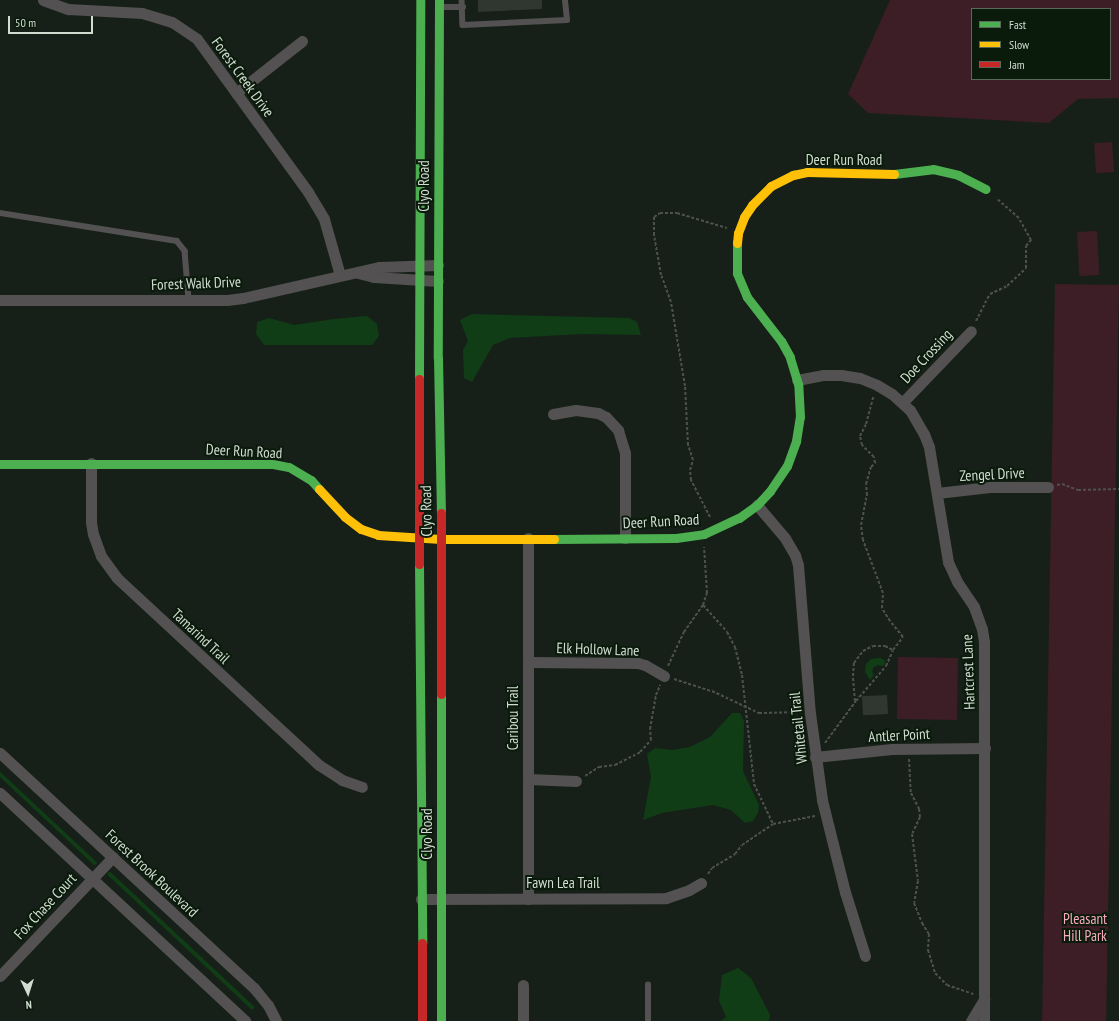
<!DOCTYPE html>
<style>
body{margin:0}
#map{position:relative;width:1119px;height:1021px;overflow:hidden;background:#162018;font-family:"PT Sans Narrow",sans-serif}
div>[style]{position:absolute}
[style*='--x']{left:calc(var(--x)*1px);top:calc(var(--y)*1px);width:calc(var(--w)*1px);rotate:calc(var(--a)*1deg)}
.green>*{inset:0;background:#3d1d26;transform-origin:0 0}
.water>*{inset:0;background:#103d15}
.stream>*{height:3.5px;margin:-1.75px;padding:0 1.75px;transform-origin:1.75px;border-radius:1.75px;background:#103d15}
.building>*{inset:0;background:#303731;transform-origin:0 0}
.path>*{height:2px;margin-top:-1px;transform-origin:0;background:repeating-linear-gradient(90deg,#4e504e 0 3px,transparent 0 5px)}
.lane>*{height:5.5px;margin:-2.75px;padding:0 2.75px;transform-origin:2.75px;border-radius:2.75px;background:#535151}
.street>*{height:11px;margin:-5.5px;padding:0 5.5px;transform-origin:5.5px;border-radius:5.5px;background:#535151}
.fast>*{height:9px;margin:-4.5px;padding:0 4.5px;transform-origin:4.5px;border-radius:4.5px;background:#4caf50}
.slow>*{height:9px;margin:-4.5px;padding:0 4.5px;transform-origin:4.5px;border-radius:4.5px;background:#ffc107}
.jam>*{height:9px;margin:-4.5px;padding:0 4.5px;transform-origin:4.5px;border-radius:4.5px;background:#c62828}
span{translate:-50% -50%;white-space:nowrap;text-align:center;line-height:1.15;-webkit-text-stroke:4px #0a1a0b;paint-order:stroke}
.street-label{font-size:15px;color:#d2ddd2}
.park-label{font-size:15px;color:#f9abbe}
.legend{position:absolute;left:971px;top:8px;width:140px;height:72px;box-sizing:border-box;background:#0a1a0b;border:1px solid #5a685b;margin:0;padding:5px 7px;list-style:none;font-size:12px;color:#d2ddd2}
.legend li{display:flex;align-items:center;gap:8px;height:20px}
.legend b{width:20px;border:1px solid #5a685b}
.north{position:absolute;left:8px;top:973px;width:40px;height:40px;-webkit-text-stroke:3px #0a1a0b;paint-order:stroke;rotate:176deg;font-size:11px;font-weight:700;line-height:16px;text-align:center;color:#d2ddd2}
.north::after{content:'';display:block;margin:auto;width:14px;height:18px;background:#d2ddd2;clip-path:polygon(50% 0,100% 100%,50% 72%,0 100%)}
.scale{position:absolute;left:8px;top:16px;width:85px;height:18px;box-sizing:border-box;border:2px solid #d2ddd2;border-top:0;padding-left:5px;font-size:12px;line-height:14px;white-space:nowrap;color:#d2ddd2;-webkit-text-stroke:3px #0a1a0b;paint-order:stroke}
</style>
<div id="map">
<div class="green">
<i style="clip-path:polygon(evenodd,890px 0,1119px 0,1119px 98px,1078px 99px,1049px 123px,868px 113px,848px 94px,890px 0,972px 9px,1110px 9px,1110px 79px,972px 79px,972px 9px)"></i>
<i style="left:1112px;top:142px;width:30px;height:18px;rotate:86deg"></i>
<i style="left:1097px;top:231px;width:44px;height:20px;rotate:87deg"></i>
<i style="left:1055px;top:284px;width:64px;height:737px;rotate:1deg"></i>
<i style="left:898px;top:657px;width:60px;height:62px;rotate:1deg"></i>
</div>
<div class="water">
<i style="clip-path:polygon(472px 314px,629px 318px,637px 322px,641px 335px,582px 334px,510px 338px,493px 345px,472px 382px,464px 378px,463px 350px,468px 341px,460px 320px)"></i>
<i style="clip-path:polygon(367px 316px,377px 324px,379px 336px,372px 345px,264px 345px,256px 334px,257px 322px,269px 318px,294px 325px,334px 319px)"></i>
<i style="clip-path:polygon(880px 658px,886px 661px,883px 666px,878px 665px,874px 667px,872px 672px,874px 675px,870px 680px,865px 672px,866px 664px,871px 659px)"></i>
<i style="clip-path:polygon(732px 713px,740px 713px,744px 721px,743px 771px,759px 805px,758px 813px,753px 821px,745px 823px,731px 810px,713px 805px,662px 813px,643px 820px,651px 777px,647px 754px,655px 748px,672px 750px,690px 747px,710px 737px)"></i>
<i style="clip-path:polygon(738px 968px,751px 978px,770px 1015px,769px 1021px,721px 1021px,726px 1017px,719px 1001px,722px 975px)"></i>
</div>
<div class="stream">
<i style="--x:0;--y:774;--w:130;--a:43.1"></i>
<i style="--x:110;--y:874;--w:195;--a:43.1"></i>
</div>
<div class="building">
<i style="clip-path:polygon(478px 0,542px 0,542px 9px,478px 12px)"></i>
<i style="left:887px;top:695px;width:19px;height:25px;rotate:87deg"></i>
</div>
<div class="path">
<i style="--x:976;--y:321;--w:30;--a:-63"></i>
<i style="--x:990;--y:294;--w:19;--a:-25"></i>
<i style="--x:1007;--y:286;--w:26;--a:-43"></i>
<i style="--x:1026;--y:268;--w:22;--a:-90"></i>
<i style="--x:1026;--y:246;--w:8;--a:-50"></i>
<i style="--x:1031;--y:240;--w:25;--a:-119"></i>
<i style="--x:1019;--y:218;--w:30;--a:-139"></i>
<i style="--x:1057;--y:485;--w:5;--a:-11"></i>
<i style="--x:1062;--y:484;--w:17;--a:21"></i>
<i style="--x:1078;--y:490;--w:41;--a:-1.4"></i>
<i style="--x:710;--y:517;--w:42;--a:-117.2"></i>
<i style="--x:691;--y:480;--w:10;--a:-96"></i>
<i style="--x:690;--y:470;--w:10;--a:-73"></i>
<i style="--x:693;--y:460;--w:16;--a:-108"></i>
<i style="--x:688;--y:445;--w:59;--a:-92.9"></i>
<i style="--x:685;--y:386;--w:85;--a:-99.5"></i>
<i style="--x:671;--y:302;--w:29;--a:-110"></i>
<i style="--x:661;--y:275;--w:41;--a:-99.9"></i>
<i style="--x:654;--y:235;--w:18;--a:-90"></i>
<i style="--x:654;--y:217;--w:7;--a:-34"></i>
<i style="--x:660;--y:213;--w:17;--a:0"></i>
<i style="--x:677;--y:213;--w:52;--a:16.7"></i>
<i style="--x:703;--y:605;--w:36;--a:48"></i>
<i style="--x:727;--y:632;--w:17;--a:62"></i>
<i style="--x:735;--y:647;--w:29;--a:76"></i>
<i style="--x:742;--y:675;--w:110;--a:83.7"></i>
<i style="--x:754;--y:784;--w:44;--a:64.6"></i>
<i style="--x:668;--y:666;--w:38;--a:-65"></i>
<i style="--x:684;--y:632;--w:33;--a:-55"></i>
<i style="--x:703;--y:605;--w:13;--a:-72"></i>
<i style="--x:707;--y:593;--w:46;--a:-93.7"></i>
<i style="--x:674;--y:679;--w:40;--a:18"></i>
<i style="--x:712;--y:691;--w:52;--a:25.1"></i>
<i style="--x:759;--y:713;--w:40;--a:-1.4"></i>
<i style="--x:855;--y:701;--w:25;--a:-95"></i>
<i style="--x:853;--y:676;--w:13;--a:-86"></i>
<i style="--x:854;--y:663;--w:15;--a:-53"></i>
<i style="--x:863;--y:651;--w:11;--a:-27"></i>
<i style="--x:873;--y:646;--w:12;--a:0"></i>
<i style="--x:885;--y:646;--w:9;--a:27"></i>
<i style="--x:825;--y:743;--w:52;--a:-53.6"></i>
<i style="--x:856;--y:701;--w:46;--a:-49.4"></i>
<i style="--x:886;--y:666;--w:17;--a:-66"></i>
<i style="--x:893;--y:650;--w:16;--a:-52"></i>
<i style="--x:903;--y:637;--w:21;--a:-129"></i>
<i style="--x:890;--y:621;--w:15;--a:-122"></i>
<i style="--x:882;--y:608;--w:15;--a:-86"></i>
<i style="--x:883;--y:593;--w:57;--a:-110.7"></i>
<i style="--x:863;--y:540;--w:15;--a:-98"></i>
<i style="--x:861;--y:525;--w:31;--a:-79"></i>
<i style="--x:867;--y:495;--w:11;--a:-95"></i>
<i style="--x:866;--y:484;--w:18;--a:-74"></i>
<i style="--x:871;--y:467;--w:6;--a:-45"></i>
<i style="--x:875;--y:463;--w:6;--a:-99"></i>
<i style="--x:874;--y:457;--w:17;--a:-135"></i>
<i style="--x:862;--y:445;--w:9;--a:-103"></i>
<i style="--x:860;--y:436;--w:13;--a:-63"></i>
<i style="--x:866;--y:424;--w:28;--a:-75"></i>
<i style="--x:909;--y:759;--w:34;--a:87"></i>
<i style="--x:911;--y:793;--w:18;--a:63"></i>
<i style="--x:919;--y:809;--w:8;--a:83"></i>
<i style="--x:920;--y:817;--w:19;--a:115"></i>
<i style="--x:912;--y:834;--w:47;--a:82.7"></i>
<i style="--x:918;--y:881;--w:22;--a:100"></i>
<i style="--x:914;--y:903;--w:22;--a:68"></i>
<i style="--x:922;--y:923;--w:13;--a:58"></i>
<i style="--x:929;--y:934;--w:16;--a:94"></i>
<i style="--x:928;--y:950;--w:24;--a:73"></i>
<i style="--x:935;--y:973;--w:17;--a:45"></i>
<i style="--x:947;--y:985;--w:28;--a:19"></i>
<i style="--x:585;--y:776;--w:17;--a:-33"></i>
<i style="--x:599;--y:767;--w:16;--a:-7"></i>
<i style="--x:615;--y:765;--w:28;--a:-27"></i>
<i style="--x:640;--y:752;--w:16;--a:-47"></i>
<i style="--x:651;--y:740;--w:11;--a:-95"></i>
<i style="--x:650;--y:729;--w:35;--a:-80"></i>
<i style="--x:656;--y:695;--w:11;--a:-68"></i>
<i style="--x:708;--y:874;--w:7;--a:-56"></i>
<i style="--x:712;--y:868;--w:27;--a:-31"></i>
<i style="--x:735;--y:854;--w:11;--a:-52"></i>
<i style="--x:742;--y:845;--w:37;--a:-34"></i>
<i style="--x:773;--y:824;--w:43;--a:-10.8"></i>
</div>
<div class="lane">
<i style="--x:462;--y:0;--w:25;--a:88"></i>
<i style="--x:463;--y:25;--w:104;--a:-2.8"></i>
<i style="--x:567;--y:20;--w:20;--a:-96"></i>
<i style="--x:441;--y:7;--w:22;--a:0"></i>
<i style="--x:0;--y:213;--w:179;--a:9"></i>
<i style="--x:177;--y:241;--w:13;--a:51"></i>
<i style="--x:185;--y:251;--w:49;--a:85.3"></i>
<i style="--x:648;--y:1021;--w:36;--a:-90"></i>
</div>
<div class="street">
<i style="--x:43;--y:0;--w:27;--a:20"></i>
<i style="--x:68;--y:9;--w:74;--a:3.1"></i>
<i style="--x:142;--y:13;--w:31;--a:17"></i>
<i style="--x:172;--y:22;--w:30;--a:34"></i>
<i style="--x:197;--y:39;--w:189;--a:54"></i>
<i style="--x:308;--y:192;--w:31;--a:59"></i>
<i style="--x:324;--y:219;--w:58;--a:74.1"></i>
<i style="--x:236;--y:93;--w:84;--a:-38.2"></i>
<i style="--x:358;--y:273;--w:16;--a:14"></i>
<i style="--x:374;--y:277;--w:64;--a:3.6"></i>
<i style="--x:0;--y:300;--w:227;--a:0"></i>
<i style="--x:227;--y:300;--w:16;--a:-7"></i>
<i style="--x:243;--y:298;--w:139;--a:-12.8"></i>
<i style="--x:379;--y:267;--w:59;--a:-1.9"></i>
<i style="--x:797;--y:380;--w:26;--a:-11"></i>
<i style="--x:823;--y:375;--w:18;--a:0"></i>
<i style="--x:841;--y:375;--w:19;--a:9"></i>
<i style="--x:860;--y:378;--w:18;--a:22"></i>
<i style="--x:877;--y:385;--w:17;--a:31"></i>
<i style="--x:892;--y:394;--w:24;--a:42"></i>
<i style="--x:910;--y:410;--w:28;--a:60"></i>
<i style="--x:924;--y:434;--w:14;--a:69"></i>
<i style="--x:929;--y:447;--w:117;--a:80.6"></i>
<i style="--x:948;--y:562;--w:23;--a:65"></i>
<i style="--x:958;--y:583;--w:29;--a:56"></i>
<i style="--x:974;--y:607;--w:23;--a:70"></i>
<i style="--x:982;--y:629;--w:13;--a:81"></i>
<i style="--x:984;--y:642;--w:357;--a:90"></i>
<i style="--x:903;--y:402;--w:98;--a:-46.2"></i>
<i style="--x:553;--y:414;--w:23;--a:-10"></i>
<i style="--x:576;--y:410;--w:22;--a:8"></i>
<i style="--x:598;--y:413;--w:9;--a:27"></i>
<i style="--x:606;--y:417;--w:18;--a:47"></i>
<i style="--x:618;--y:430;--w:24;--a:73"></i>
<i style="--x:625;--y:453;--w:85;--a:90"></i>
<i style="--x:91;--y:463;--w:59;--a:90"></i>
<i style="--x:91;--y:522;--w:12;--a:81"></i>
<i style="--x:93;--y:534;--w:23;--a:70"></i>
<i style="--x:101;--y:556;--w:27;--a:54"></i>
<i style="--x:117;--y:578;--w:275;--a:42.8"></i>
<i style="--x:319;--y:765;--w:27;--a:33"></i>
<i style="--x:342;--y:780;--w:21;--a:19"></i>
<i style="--x:937;--y:493;--w:53;--a:-6.5"></i>
<i style="--x:990;--y:487;--w:58;--a:0"></i>
<i style="--x:757;--y:505;--w:43;--a:49.7"></i>
<i style="--x:785;--y:538;--w:20;--a:60"></i>
<i style="--x:795;--y:555;--w:10;--a:73"></i>
<i style="--x:798;--y:565;--w:148;--a:85.4"></i>
<i style="--x:810;--y:713;--w:88;--a:82.1"></i>
<i style="--x:822;--y:800;--w:95;--a:76"></i>
<i style="--x:845;--y:892;--w:67;--a:72.6"></i>
<i style="--x:528;--y:538;--w:361;--a:90"></i>
<i style="--x:528;--y:662;--w:110;--a:0.5"></i>
<i style="--x:638;--y:663;--w:7;--a:16"></i>
<i style="--x:645;--y:665;--w:22;--a:30"></i>
<i style="--x:0;--y:753;--w:346;--a:42.8"></i>
<i style="--x:254;--y:988;--w:22;--a:51"></i>
<i style="--x:268;--y:1005;--w:18;--a:63"></i>
<i style="--x:815;--y:757;--w:77;--a:-5.9"></i>
<i style="--x:892;--y:749;--w:93;--a:-0.6"></i>
<i style="--x:528;--y:779;--w:48;--a:2.4"></i>
<i style="--x:0;--y:793;--w:335;--a:42.9"></i>
<i style="--x:421;--y:899;--w:245;--a:-0.2"></i>
<i style="--x:666;--y:898;--w:24;--a:-19"></i>
<i style="--x:689;--y:890;--w:14;--a:-30"></i>
<i style="--x:0;--y:976;--w:164;--a:-46.5"></i>
<i style="--x:523;--y:1021;--w:36;--a:-90"></i>
<i style="--x:971;--y:1021;--w:26;--a:-59"></i>
<i style="--x:984;--y:999;--w:22;--a:90"></i>
</div>
<div class="fast">
<i style="--x:439;--y:0;--w:358;--a:90.2"></i>
<i style="--x:438;--y:358;--w:155;--a:88.9"></i>
<i style="--x:894;--y:174;--w:39;--a:-7"></i>
<i style="--x:933;--y:169;--w:26;--a:13"></i>
<i style="--x:958;--y:175;--w:31;--a:27"></i>
<i style="--x:419;--y:379;--w:379;--a:-89.8"></i>
<i style="--x:0;--y:464;--w:273;--a:0"></i>
<i style="--x:273;--y:464;--w:16;--a:11"></i>
<i style="--x:289;--y:467;--w:26;--a:31"></i>
<i style="--x:311;--y:480;--w:12;--a:48"></i>
<i style="--x:554;--y:539;--w:122;--a:-0.5"></i>
<i style="--x:676;--y:538;--w:28;--a:-8"></i>
<i style="--x:704;--y:534;--w:38;--a:-25"></i>
<i style="--x:739;--y:518;--w:22;--a:-36"></i>
<i style="--x:757;--y:505;--w:19;--a:-47"></i>
<i style="--x:770;--y:491;--w:30;--a:-56"></i>
<i style="--x:787;--y:466;--w:27;--a:-70"></i>
<i style="--x:796;--y:441;--w:24;--a:-81"></i>
<i style="--x:800;--y:417;--w:33;--a:-93"></i>
<i style="--x:798;--y:384;--w:28;--a:-107"></i>
<i style="--x:790;--y:357;--w:18;--a:-119"></i>
<i style="--x:781;--y:341;--w:56;--a:-127.7"></i>
<i style="--x:747;--y:297;--w:26;--a:-113"></i>
<i style="--x:737;--y:273;--w:30;--a:-90"></i>
<i style="--x:419;--y:564;--w:379;--a:89.5"></i>
<i style="--x:441;--y:694;--w:327;--a:90"></i>
</div>
<div class="slow">
<i style="--x:737;--y:243;--w:10;--a:-84"></i>
<i style="--x:738;--y:233;--w:17;--a:-69"></i>
<i style="--x:744;--y:217;--w:14;--a:-56"></i>
<i style="--x:752;--y:205;--w:27;--a:-45"></i>
<i style="--x:771;--y:186;--w:25;--a:-27"></i>
<i style="--x:793;--y:175;--w:14;--a:-12"></i>
<i style="--x:807;--y:172;--w:87;--a:1.3"></i>
<i style="--x:319;--y:489;--w:38;--a:47"></i>
<i style="--x:345;--y:517;--w:20;--a:37"></i>
<i style="--x:361;--y:529;--w:18;--a:19"></i>
<i style="--x:378;--y:535;--w:63;--a:3.6"></i>
<i style="--x:441;--y:539;--w:113;--a:0"></i>
</div>
<div class="jam">
<i style="--x:441;--y:513;--w:181;--a:90"></i>
<i style="--x:419;--y:564;--w:185;--a:-90"></i>
<i style="--x:422;--y:943;--w:78;--a:90"></i>
</div>
<div class="street-label">
<span style="left:243px;top:77px;rotate:54deg">Forest Creek Drive</span>
<span style="left:844px;top:160px">Deer Run Road</span>
<span style="left:424px;top:186px;rotate:-90deg">Clyo Road</span>
<span style="left:196px;top:283px;rotate:-2deg">Forest Walk Drive</span>
<span style="left:926px;top:356px;rotate:-47deg">Doe Crossing</span>
<span style="left:244px;top:451px;rotate:3deg">Deer Run Road</span>
<span style="left:992px;top:474px;rotate:-3deg">Zengel Drive</span>
<span style="left:426px;top:511px;rotate:-91deg">Clyo Road</span>
<span style="left:661px;top:521px;rotate:-3deg">Deer Run Road</span>
<span style="left:201px;top:636px;rotate:43deg">Tamarind Trail</span>
<span style="left:598px;top:649px;rotate:2deg">Elk Hollow Lane</span>
<span style="left:968px;top:672px;rotate:-92deg">Hartcrest Lane</span>
<span style="left:513px;top:718px;rotate:-90deg">Caribou Trail</span>
<span style="left:798px;top:728px;rotate:-96deg">Whitetail Trail</span>
<span style="left:899px;top:735px;rotate:-3deg">Antler Point</span>
<span style="left:427px;top:834px;rotate:-90deg">Clyo Road</span>
<span style="left:152px;top:873px;rotate:43deg">Forest Brook Boulevard</span>
<span style="left:563px;top:883px">Fawn Lea Trail</span>
<span style="left:45px;top:906px;rotate:-47deg">Fox Chase Court</span>
</div>
<div class="park-label">
<span style="left:1085px;top:927px">Pleasant<br>Hill Park</span>
</div>
<ul class="legend">
<li><b style="height:5px;background:#4caf50"></b>Fast</li>
<li><b style="height:5px;background:#ffc107"></b>Slow</li>
<li><b style="height:5px;background:#c62828"></b>Jam</li>
</ul>
<div class="north">N</div>
<div class="scale">50 m</div>
</div>
